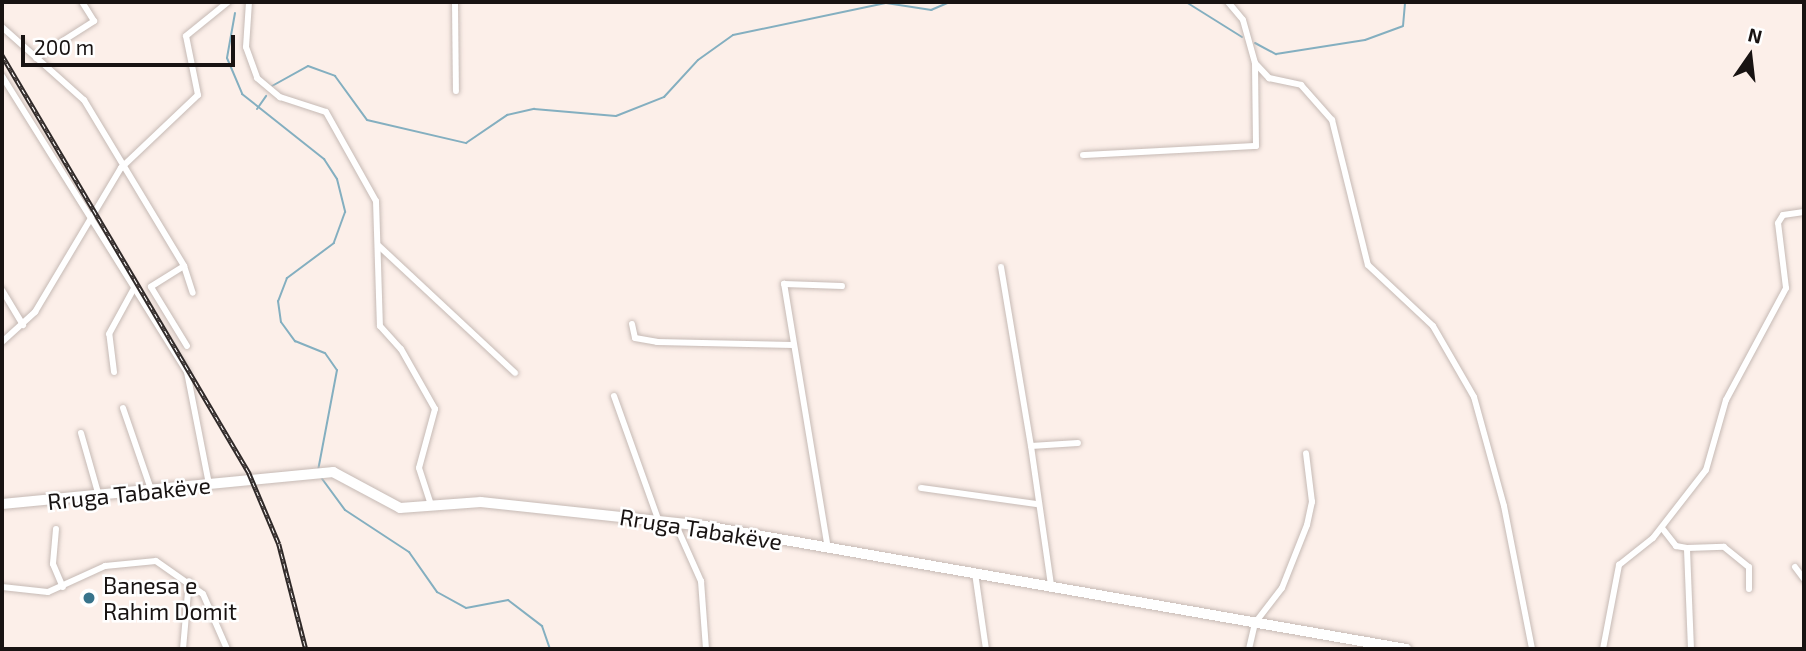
<!DOCTYPE html>
<meta charset="utf-8">
<style>
body{margin:0}
#map{position:relative;width:1806px;height:651px;overflow:hidden;background:#fcefe9;font-family:"Exo 2",sans-serif}
div>[style]{position:absolute}
[style*='--x']{left:calc(var(--x)*1px);top:calc(var(--y)*1px);width:calc(var(--w)*1px);rotate:calc(var(--a)*1deg)}
.stream>*{height:2px;margin:-1px;padding:0 1px;transform-origin:1px;border-radius:1px;background:#84afc0}
.roads{filter:drop-shadow(0 0 2px #c6bab5) drop-shadow(0 0 2px #c6bab5)}
.street>*{height:6px;margin:-3px;padding:0 3px;transform-origin:3px;border-radius:3px;background:#fff}
.secondary>*{height:10px;margin:-5px;padding:0 5px;transform-origin:5px;border-radius:5px;background:#fff}
.rail>*{height:4.5px;margin-top:-2.25px;transform-origin:0;background:repeating-linear-gradient(90deg,#fff 0 5px,#2f2928 0 10px);box-sizing:border-box;border-block:2px solid #2f2928}
.dots>*{width:19px;height:19px;translate:-50% -50%;box-sizing:border-box;border:4px solid #fff;border-radius:50%}
span{translate:-50% -50%;white-space:nowrap;text-align:center;line-height:1.15;-webkit-text-stroke:5px #fff;paint-order:stroke}
.street-label{font-size:23px;color:#181312}
.poi-label{font-size:23px;color:#181312}
.left{translate:0 -50%;text-align:left}
.frame{position:absolute;inset:0;border:4px solid #181312;pointer-events:none}
.north{position:absolute;left:1715px;top:21px;width:70px;height:70px;-webkit-text-stroke:5px #fff;paint-order:stroke;rotate:14deg;font-size:19px;font-weight:700;line-height:28px;text-align:center;color:#181312}
.north::after{content:'';display:block;margin:auto;width:24px;height:32px;background:#181312;clip-path:polygon(50% 0,100% 100%,50% 72%,0 100%)}
.scale{position:absolute;left:21px;top:35px;width:214px;height:32px;box-sizing:border-box;border:4px solid #181312;border-top:0;padding-left:9px;font-size:21px;line-height:24px;white-space:nowrap;color:#181312;-webkit-text-stroke:5px #fff;paint-order:stroke}
</style>
<div id="map">
<div class="stream">
<i style="--x:1186;--y:2;--w:66;--a:32"></i>
<i style="--x:235;--y:13;--w:46;--a:100.1"></i>
<i style="--x:227;--y:58;--w:39;--a:67"></i>
<i style="--x:242;--y:94;--w:105;--a:38.4"></i>
<i style="--x:324;--y:159;--w:24;--a:57"></i>
<i style="--x:337;--y:179;--w:34;--a:76"></i>
<i style="--x:345;--y:212;--w:33;--a:110"></i>
<i style="--x:334;--y:243;--w:59;--a:143.3"></i>
<i style="--x:287;--y:278;--w:25;--a:111"></i>
<i style="--x:278;--y:301;--w:21;--a:82"></i>
<i style="--x:281;--y:322;--w:24;--a:54"></i>
<i style="--x:295;--y:341;--w:32;--a:22"></i>
<i style="--x:325;--y:353;--w:21;--a:55"></i>
<i style="--x:337;--y:370;--w:103;--a:100.7"></i>
<i style="--x:1255;--y:43;--w:24;--a:28"></i>
<i style="--x:1276;--y:54;--w:90;--a:-8.9"></i>
<i style="--x:1365;--y:40;--w:40;--a:-20.2"></i>
<i style="--x:1403;--y:26;--w:24;--a:-85"></i>
<i style="--x:272;--y:86;--w:41;--a:-29.1"></i>
<i style="--x:308;--y:66;--w:29;--a:20"></i>
<i style="--x:335;--y:76;--w:54;--a:54"></i>
<i style="--x:367;--y:120;--w:102;--a:13.1"></i>
<i style="--x:466;--y:143;--w:50;--a:-34.3"></i>
<i style="--x:507;--y:115;--w:28;--a:-13"></i>
<i style="--x:534;--y:109;--w:82;--a:4.9"></i>
<i style="--x:616;--y:116;--w:52;--a:-21.6"></i>
<i style="--x:664;--y:97;--w:50;--a:-47.4"></i>
<i style="--x:698;--y:60;--w:43;--a:-35.5"></i>
<i style="--x:733;--y:35;--w:156;--a:-11.8"></i>
<i style="--x:886;--y:3;--w:46;--a:8.8"></i>
<i style="--x:931;--y:10;--w:21;--a:-23"></i>
<i style="--x:257;--y:109;--w:16;--a:-55"></i>
<i style="--x:320;--y:476;--w:42;--a:53.7"></i>
<i style="--x:345;--y:510;--w:77;--a:33.3"></i>
<i style="--x:409;--y:552;--w:49;--a:55"></i>
<i style="--x:437;--y:592;--w:33;--a:29"></i>
<i style="--x:466;--y:608;--w:43;--a:-10.8"></i>
<i style="--x:508;--y:600;--w:43;--a:37.4"></i>
<i style="--x:542;--y:626;--w:24;--a:71"></i>
</div>
<div class="roads">
<div class="street">
<i style="--x:249;--y:2;--w:45;--a:93.8"></i>
<i style="--x:246;--y:47;--w:33;--a:70"></i>
<i style="--x:257;--y:78;--w:30;--a:40"></i>
<i style="--x:280;--y:97;--w:48;--a:18.1"></i>
<i style="--x:326;--y:112;--w:102;--a:60.7"></i>
<i style="--x:376;--y:201;--w:125;--a:88.2"></i>
<i style="--x:380;--y:326;--w:31;--a:48"></i>
<i style="--x:401;--y:349;--w:69;--a:60.5"></i>
<i style="--x:435;--y:409;--w:61;--a:105.2"></i>
<i style="--x:419;--y:468;--w:40;--a:72"></i>
<i style="--x:455;--y:2;--w:89;--a:89.4"></i>
<i style="--x:1228;--y:2;--w:23;--a:50"></i>
<i style="--x:1243;--y:20;--w:45;--a:74.4"></i>
<i style="--x:1255;--y:63;--w:21;--a:47"></i>
<i style="--x:1269;--y:78;--w:33;--a:12"></i>
<i style="--x:1301;--y:85;--w:47;--a:48.5"></i>
<i style="--x:1332;--y:120;--w:149;--a:76.1"></i>
<i style="--x:1368;--y:265;--w:89;--a:43.2"></i>
<i style="--x:1433;--y:326;--w:82;--a:60"></i>
<i style="--x:1474;--y:397;--w:113;--a:74.6"></i>
<i style="--x:1504;--y:506;--w:146;--a:78.9"></i>
<i style="--x:2;--y:27;--w:110;--a:41.7"></i>
<i style="--x:84;--y:100;--w:194;--a:58.9"></i>
<i style="--x:184;--y:266;--w:28;--a:72"></i>
<i style="--x:36;--y:58;--w:69;--a:-32.5"></i>
<i style="--x:94;--y:21;--w:22;--a:-122"></i>
<i style="--x:2;--y:76;--w:349;--a:58"></i>
<i style="--x:187;--y:372;--w:114;--a:78.9"></i>
<i style="--x:1083;--y:155;--w:173;--a:-3"></i>
<i style="--x:1256;--y:146;--w:83;--a:-90.7"></i>
<i style="--x:379;--y:246;--w:186;--a:43"></i>
<i style="--x:184;--y:266;--w:39;--a:148"></i>
<i style="--x:151;--y:287;--w:69;--a:58.6"></i>
<i style="--x:1001;--y:267;--w:181;--a:80.5"></i>
<i style="--x:2;--y:290;--w:41;--a:59"></i>
<i style="--x:632;--y:324;--w:14;--a:78"></i>
<i style="--x:635;--y:338;--w:22;--a:10"></i>
<i style="--x:657;--y:342;--w:136;--a:1.3"></i>
<i style="--x:2;--y:342;--w:45;--a:-42.3"></i>
<i style="--x:35;--y:312;--w:168;--a:-59.2"></i>
<i style="--x:121;--y:168;--w:106;--a:-43.5"></i>
<i style="--x:198;--y:95;--w:60;--a:-101.5"></i>
<i style="--x:186;--y:36;--w:54;--a:-39"></i>
<i style="--x:114;--y:372;--w:38;--a:-97"></i>
<i style="--x:109;--y:334;--w:50;--a:-61.4"></i>
<i style="--x:614;--y:396;--w:134;--a:70.3"></i>
<i style="--x:123;--y:408;--w:89;--a:71"></i>
<i style="--x:81;--y:433;--w:66;--a:74.1"></i>
<i style="--x:921;--y:488;--w:117;--a:7.9"></i>
<i style="--x:675;--y:523;--w:64;--a:65.9"></i>
<i style="--x:701;--y:581;--w:68;--a:85.8"></i>
<i style="--x:1662;--y:528;--w:23;--a:52"></i>
<i style="--x:1676;--y:546;--w:11;--a:10"></i>
<i style="--x:56;--y:529;--w:35;--a:95"></i>
<i style="--x:53;--y:564;--w:25;--a:67"></i>
<i style="--x:828;--y:549;--w:269;--a:-99.4"></i>
<i style="--x:784;--y:284;--w:58;--a:2"></i>
<i style="--x:1795;--y:567;--w:15;--a:53"></i>
<i style="--x:975;--y:573;--w:77;--a:81.8"></i>
<i style="--x:1051;--y:585;--w:140;--a:-98.2"></i>
<i style="--x:1031;--y:446;--w:47;--a:-3.7"></i>
<i style="--x:2;--y:587;--w:46;--a:6.2"></i>
<i style="--x:48;--y:592;--w:63;--a:-24.5"></i>
<i style="--x:105;--y:566;--w:51;--a:-5.6"></i>
<i style="--x:156;--y:561;--w:57;--a:35.1"></i>
<i style="--x:203;--y:594;--w:60;--a:66.4"></i>
<i style="--x:183;--y:649;--w:68;--a:-85"></i>
<i style="--x:1249;--y:649;--w:27;--a:-77"></i>
<i style="--x:1255;--y:623;--w:44;--a:-52.4"></i>
<i style="--x:1282;--y:588;--w:68;--a:-68.4"></i>
<i style="--x:1307;--y:525;--w:24;--a:-78"></i>
<i style="--x:1312;--y:502;--w:49;--a:-97"></i>
<i style="--x:1603;--y:649;--w:86;--a:-79.2"></i>
<i style="--x:1619;--y:565;--w:43;--a:-38.5"></i>
<i style="--x:1653;--y:538;--w:86;--a:-52.1"></i>
<i style="--x:1706;--y:470;--w:73;--a:-74.1"></i>
<i style="--x:1726;--y:400;--w:127;--a:-61.8"></i>
<i style="--x:1786;--y:288;--w:65;--a:-97"></i>
<i style="--x:1778;--y:223;--w:9;--a:-58"></i>
<i style="--x:1783;--y:215;--w:21;--a:-8"></i>
<i style="--x:1691;--y:649;--w:101;--a:-92.3"></i>
<i style="--x:1687;--y:548;--w:37;--a:-2"></i>
<i style="--x:1724;--y:547;--w:32;--a:39"></i>
<i style="--x:1749;--y:567;--w:22;--a:90"></i>
</div>
<div class="secondary">
<i style="--x:2;--y:504;--w:333;--a:-5.5"></i>
<i style="--x:333;--y:472;--w:76;--a:28.2"></i>
<i style="--x:400;--y:508;--w:81;--a:-4.2"></i>
<i style="--x:481;--y:502;--w:225;--a:6.1"></i>
<i style="--x:705;--y:526;--w:712;--a:9.95"></i>
</div>
</div>
<div class="rail">
<i style="--x:2;--y:55;--w:486;--a:59.4"></i>
<i style="--x:249;--y:473;--w:77;--a:67.1"></i>
<i style="--x:279;--y:544;--w:108;--a:75.6"></i>
</div>
<div class="dots">
<i style="left:89px;top:598px;background:#38738b"></i>
</div>
<div class="street-label">
<span style="left:129px;top:493px;rotate:-6deg">Rruga Tabakëve</span>
<span style="left:701px;top:529px;rotate:9deg">Rruga Tabakëve</span>
</div>
<div class="poi-label">
<span class="left" style="left:103px;top:598px">Banesa e<br>Rahim Domit</span>
</div>
<div class="frame"></div>
<div class="north">N</div>
<div class="scale">200 m</div>
</div>
